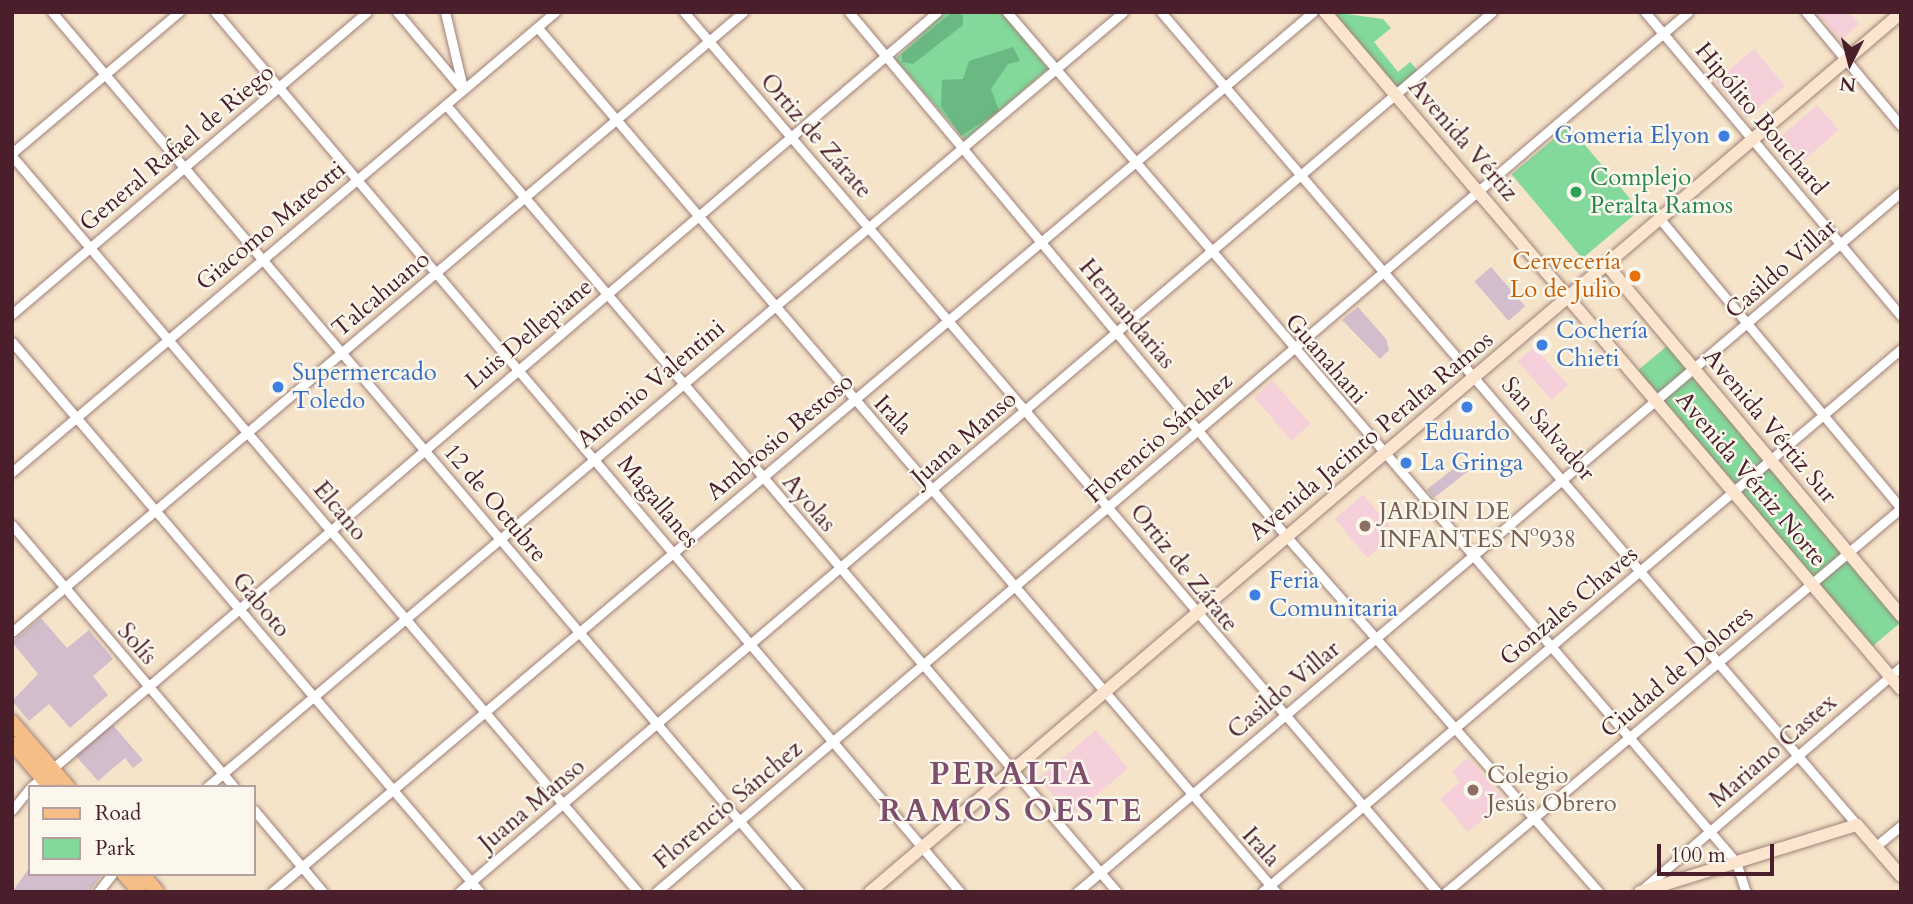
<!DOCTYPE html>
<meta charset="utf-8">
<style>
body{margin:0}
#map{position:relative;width:1913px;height:904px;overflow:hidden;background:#f5e3ca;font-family:Cardo,serif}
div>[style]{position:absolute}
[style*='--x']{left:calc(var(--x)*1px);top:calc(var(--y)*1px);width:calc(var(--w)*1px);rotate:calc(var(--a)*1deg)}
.built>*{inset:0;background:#f5cfda;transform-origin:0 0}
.industrial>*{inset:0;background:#d1bdcb;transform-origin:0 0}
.green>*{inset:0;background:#83d89b;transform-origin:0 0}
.forest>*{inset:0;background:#6ab883}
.roads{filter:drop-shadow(0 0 2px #a0817a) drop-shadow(0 0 2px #a0817a)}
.street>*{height:9px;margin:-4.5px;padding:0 4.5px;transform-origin:4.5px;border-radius:4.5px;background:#fff}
.secondary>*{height:12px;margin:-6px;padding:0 6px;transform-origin:6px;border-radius:6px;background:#fbe5cf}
.primary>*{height:14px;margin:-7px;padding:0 7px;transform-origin:7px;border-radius:7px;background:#f6be87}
.dots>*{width:19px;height:19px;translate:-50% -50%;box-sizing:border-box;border:4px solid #fbf7ec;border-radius:50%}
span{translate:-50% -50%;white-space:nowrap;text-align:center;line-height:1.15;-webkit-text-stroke:5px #fbf7ec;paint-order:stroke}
.street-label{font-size:24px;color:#4a1f2b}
.shop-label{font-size:24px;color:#366cbe}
.right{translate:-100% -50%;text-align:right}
.left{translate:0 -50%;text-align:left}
.leisure-label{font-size:24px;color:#27864d}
.food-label{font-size:24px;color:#c56008}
.education-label{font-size:24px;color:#785e54}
.district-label{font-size:32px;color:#7d4f6d;font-weight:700;letter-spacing:2px}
.frame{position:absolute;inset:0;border:14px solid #4a1f2b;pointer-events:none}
.legend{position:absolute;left:28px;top:785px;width:228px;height:91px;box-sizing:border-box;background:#fbf7ec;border:2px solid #b4a19f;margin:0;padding:9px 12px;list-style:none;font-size:21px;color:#4a1f2b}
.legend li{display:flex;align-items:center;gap:14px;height:35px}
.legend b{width:35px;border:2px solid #b4a19f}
.north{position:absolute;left:1815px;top:28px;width:70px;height:70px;-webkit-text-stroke:5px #fbf7ec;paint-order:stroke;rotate:186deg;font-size:19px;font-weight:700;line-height:28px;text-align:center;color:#4a1f2b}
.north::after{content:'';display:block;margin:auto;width:24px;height:32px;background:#4a1f2b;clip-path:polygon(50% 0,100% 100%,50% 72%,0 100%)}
.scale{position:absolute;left:1657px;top:844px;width:117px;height:32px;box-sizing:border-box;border:4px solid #4a1f2b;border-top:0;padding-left:9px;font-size:21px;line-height:24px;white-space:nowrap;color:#4a1f2b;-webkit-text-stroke:5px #fbf7ec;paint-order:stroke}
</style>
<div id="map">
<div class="built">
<i style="clip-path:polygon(1849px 12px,1859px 24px,1841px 40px,1818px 13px)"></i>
<i style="left:1754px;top:49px;width:48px;height:50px;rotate:50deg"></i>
<i style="left:1817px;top:105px;width:33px;height:62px;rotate:49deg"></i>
<i style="left:1534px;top:347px;width:51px;height:22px;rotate:48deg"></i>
<i style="left:1273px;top:381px;width:57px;height:25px;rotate:49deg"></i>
<i style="left:1363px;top:495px;width:51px;height:37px;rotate:50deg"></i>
<i style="left:1096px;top:730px;width:50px;height:75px;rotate:50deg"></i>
<i style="clip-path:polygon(1468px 758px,1505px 801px,1468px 832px,1440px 799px,1460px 782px,1452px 771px)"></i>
</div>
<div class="industrial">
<i style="left:1491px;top:267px;width:52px;height:22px;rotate:49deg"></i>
<i style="clip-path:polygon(1358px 307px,1386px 339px,1389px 350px,1380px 359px,1342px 320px)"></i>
<i style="left:1467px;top:458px;width:11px;height:51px;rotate:52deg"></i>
<i style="clip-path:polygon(41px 618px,67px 648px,89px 630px,113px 659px,93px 676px,108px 695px,70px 728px,49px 704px,29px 721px,12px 701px,38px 674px,12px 642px)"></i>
<i style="clip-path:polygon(112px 724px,143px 760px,133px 768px,125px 758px,98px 781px,75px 755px)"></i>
<i style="clip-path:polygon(30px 867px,30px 874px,101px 876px,89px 892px,12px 892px)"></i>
</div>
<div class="green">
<i style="clip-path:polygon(945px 12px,1002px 12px,1048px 69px,965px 140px,895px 59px)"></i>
<i style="clip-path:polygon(1332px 12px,1383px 19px,1391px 28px,1374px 42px,1398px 72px,1410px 62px,1418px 71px,1397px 89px)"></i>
<i style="left:1569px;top:126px;width:110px;height:75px;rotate:50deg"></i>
<i style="left:1667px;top:346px;width:362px;height:39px;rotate:50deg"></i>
</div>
<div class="forest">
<i style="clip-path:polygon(951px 13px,963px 15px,963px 25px,913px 64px,902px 62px,902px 54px)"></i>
<i style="clip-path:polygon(1013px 47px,1020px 61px,1008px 64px,991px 89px,999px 111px,961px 136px,941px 106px,942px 80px,963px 79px,969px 61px)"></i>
</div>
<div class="roads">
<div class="street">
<i style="--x:52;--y:12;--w:1155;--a:49.64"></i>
<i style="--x:215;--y:12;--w:1153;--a:49.75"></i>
<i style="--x:397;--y:12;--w:102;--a:49.8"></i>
<i style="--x:445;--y:12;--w:78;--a:76.7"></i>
<i style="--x:684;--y:12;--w:1158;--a:49.45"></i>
<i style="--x:849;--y:12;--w:682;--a:50.17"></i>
<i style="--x:1286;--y:536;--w:474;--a:48.7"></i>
<i style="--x:1007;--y:12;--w:1120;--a:49.38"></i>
<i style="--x:1736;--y:862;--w:32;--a:72"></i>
<i style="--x:1161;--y:12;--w:1070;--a:49.43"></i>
<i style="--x:1645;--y:12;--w:397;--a:49.9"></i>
<i style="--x:1806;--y:12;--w:148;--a:50.2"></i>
<i style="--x:538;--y:28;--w:1136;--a:49.5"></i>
<i style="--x:446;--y:105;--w:1034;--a:49.55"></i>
<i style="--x:12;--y:153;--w:219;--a:-40.2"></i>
<i style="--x:12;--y:156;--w:966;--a:49.62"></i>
<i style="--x:1660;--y:219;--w:376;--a:50.2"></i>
<i style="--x:12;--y:314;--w:466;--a:-40.4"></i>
<i style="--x:12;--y:342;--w:722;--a:49.61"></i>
<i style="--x:12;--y:472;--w:712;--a:-40.27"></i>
<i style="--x:12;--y:525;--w:343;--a:49.7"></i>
<i style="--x:12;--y:632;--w:959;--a:-40.3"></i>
<i style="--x:31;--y:787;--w:1192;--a:-40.54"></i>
<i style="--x:207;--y:787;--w:1200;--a:-40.23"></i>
<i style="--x:12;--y:810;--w:28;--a:-51"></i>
<i style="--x:254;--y:810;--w:107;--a:49.9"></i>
<i style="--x:1876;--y:846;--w:32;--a:-39"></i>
<i style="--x:1644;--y:888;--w:339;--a:-40.7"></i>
<i style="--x:98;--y:892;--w:23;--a:-52"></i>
<i style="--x:272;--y:892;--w:1363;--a:-40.21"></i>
<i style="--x:459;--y:892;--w:1357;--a:-40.43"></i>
<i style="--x:656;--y:892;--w:1356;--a:-40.45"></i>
<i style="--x:1077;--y:892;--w:1081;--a:-40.35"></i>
<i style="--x:1262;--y:892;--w:839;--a:-40.36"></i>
<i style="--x:1446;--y:892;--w:595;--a:-40.16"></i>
</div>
<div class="secondary">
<i style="--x:1325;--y:12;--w:889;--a:49.61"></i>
<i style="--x:1606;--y:264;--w:459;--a:50"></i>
<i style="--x:870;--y:892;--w:1355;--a:-40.45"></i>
<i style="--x:1640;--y:892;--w:227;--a:-17.2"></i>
<i style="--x:1857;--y:825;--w:67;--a:49.2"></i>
</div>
<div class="primary">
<i style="--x:12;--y:722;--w:86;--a:49.3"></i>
<i style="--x:12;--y:743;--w:58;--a:49.2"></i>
<i style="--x:124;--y:874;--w:23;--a:50"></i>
<i style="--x:142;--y:874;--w:23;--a:50"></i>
</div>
</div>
<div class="dots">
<i style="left:1724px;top:136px;background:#3f7fe0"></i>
<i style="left:1576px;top:192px;background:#2e9e5b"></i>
<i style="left:1635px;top:276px;background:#e8710a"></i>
<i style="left:1542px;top:345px;background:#3f7fe0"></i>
<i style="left:278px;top:387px;background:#3f7fe0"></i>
<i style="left:1467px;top:407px;background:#3f7fe0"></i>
<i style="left:1406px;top:463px;background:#3f7fe0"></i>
<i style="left:1365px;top:526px;background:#8d6e63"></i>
<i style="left:1255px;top:595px;background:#3f7fe0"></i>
<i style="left:1473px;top:790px;background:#8d6e63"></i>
</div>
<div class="street-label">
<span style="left:1761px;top:119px;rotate:50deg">Hipólito Bouchard</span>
<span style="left:816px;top:136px;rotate:49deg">Ortiz de Zárate</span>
<span style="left:1463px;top:140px;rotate:49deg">Avenida Vértiz</span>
<span style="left:177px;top:148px;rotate:-40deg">General Rafael de Riego</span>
<span style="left:271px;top:226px;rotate:-40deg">Giacomo Mateotti</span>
<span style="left:1781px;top:269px;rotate:-41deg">Casildo Villar</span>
<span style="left:381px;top:294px;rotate:-40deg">Talcahuano</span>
<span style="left:1127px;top:314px;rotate:50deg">Hernandarias</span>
<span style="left:529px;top:334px;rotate:-40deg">Luis Dellepiane</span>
<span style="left:1326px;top:359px;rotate:49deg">Guanahani</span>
<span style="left:651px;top:384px;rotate:-40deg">Antonio Valentini</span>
<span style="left:893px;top:415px;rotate:47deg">Irala</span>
<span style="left:1770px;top:426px;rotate:50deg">Avenida Vértiz Sur</span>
<span style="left:1548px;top:429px;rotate:49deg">San Salvador</span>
<span style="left:1371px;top:436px;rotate:-40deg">Avenida Jacinto Peralta Ramos</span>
<span style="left:780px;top:437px;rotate:-40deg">Ambrosio Bestoso</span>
<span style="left:964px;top:438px;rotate:-41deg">Juana Manso</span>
<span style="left:1159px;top:438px;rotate:-41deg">Florencio Sánchez</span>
<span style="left:1751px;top:479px;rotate:50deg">Avenida Vértiz Norte</span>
<span style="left:658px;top:502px;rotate:50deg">Magallanes</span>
<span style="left:495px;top:503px;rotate:50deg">12 de Octubre</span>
<span style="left:809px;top:503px;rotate:49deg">Ayolas</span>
<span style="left:340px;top:511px;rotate:50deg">Elcano</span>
<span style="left:1184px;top:568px;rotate:51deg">Ortiz de Zárate</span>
<span style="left:261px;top:605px;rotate:50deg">Gaboto</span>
<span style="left:1569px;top:606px;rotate:-40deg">Gonzales Chaves</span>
<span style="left:137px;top:644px;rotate:49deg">Solís</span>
<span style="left:1677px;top:672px;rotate:-40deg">Ciudad de Dolores</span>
<span style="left:1284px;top:690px;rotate:-40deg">Casildo Villar</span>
<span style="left:1773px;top:751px;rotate:-41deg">Mariano Castex</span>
<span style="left:532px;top:805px;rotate:-40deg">Juana Manso</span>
<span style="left:728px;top:805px;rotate:-40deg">Florencio Sánchez</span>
<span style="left:1261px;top:847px;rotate:48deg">Irala</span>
</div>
<div class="shop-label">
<span class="right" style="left:1710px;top:136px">Gomeria Elyon</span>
<span class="left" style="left:1556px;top:345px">Cochería<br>Chieti</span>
<span class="left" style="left:292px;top:387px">Supermercado<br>Toledo</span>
<span style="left:1467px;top:433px">Eduardo</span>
<span class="left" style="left:1420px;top:463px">La Gringa</span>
<span class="left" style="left:1269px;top:595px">Feria<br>Comunitaria</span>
</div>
<div class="leisure-label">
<span class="left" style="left:1590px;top:192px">Complejo<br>Peralta Ramos</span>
</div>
<div class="food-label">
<span class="right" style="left:1621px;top:276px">Cervecería<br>Lo de Julio</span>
</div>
<div class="education-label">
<span class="left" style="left:1379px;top:526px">JARDIN DE<br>INFANTES Nº938</span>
<span class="left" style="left:1487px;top:790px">Colegio<br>Jesús Obrero</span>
</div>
<div class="district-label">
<span style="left:1011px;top:793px">PERALTA<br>RAMOS OESTE</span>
</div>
<div class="frame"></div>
<ul class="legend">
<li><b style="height:9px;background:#f6be87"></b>Road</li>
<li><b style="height:19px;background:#83d89b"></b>Park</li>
</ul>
<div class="north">N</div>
<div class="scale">100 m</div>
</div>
